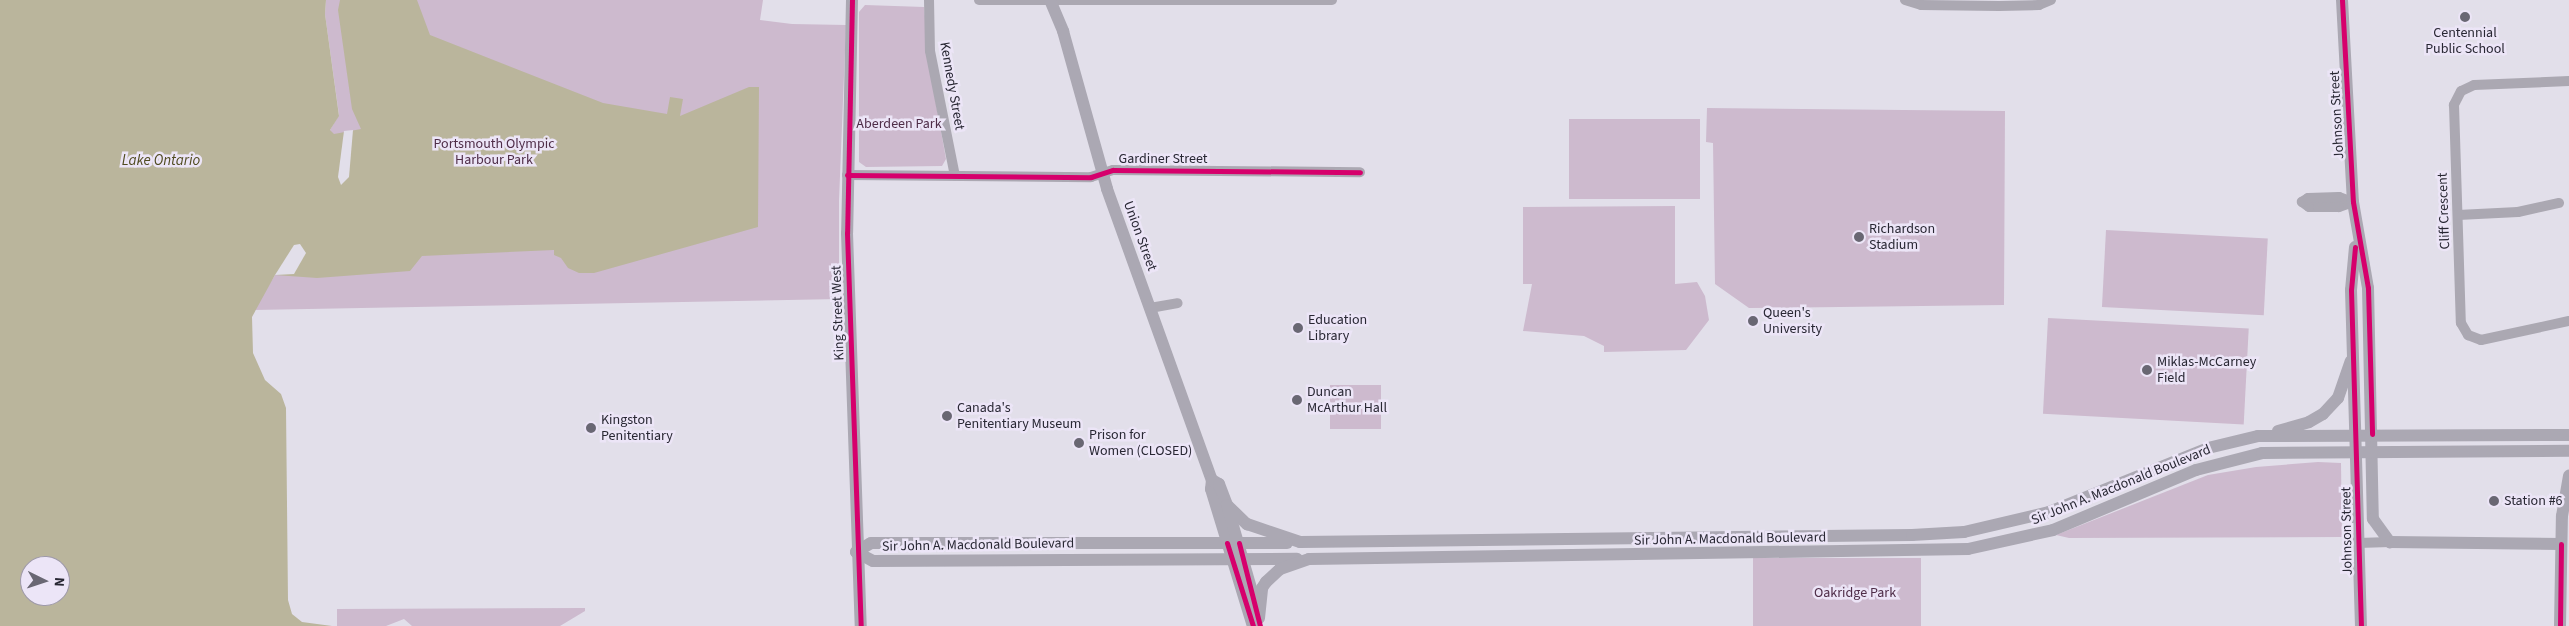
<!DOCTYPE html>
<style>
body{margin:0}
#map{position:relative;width:2569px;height:626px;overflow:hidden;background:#e2dfea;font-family:"Source Sans 3",sans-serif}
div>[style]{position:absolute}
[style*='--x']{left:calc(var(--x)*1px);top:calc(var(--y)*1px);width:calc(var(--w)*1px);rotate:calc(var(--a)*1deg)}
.green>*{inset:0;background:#cdbace;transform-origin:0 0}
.water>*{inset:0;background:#bab59c}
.pier>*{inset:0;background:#e2dfea}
.minor>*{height:10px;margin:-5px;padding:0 5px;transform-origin:5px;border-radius:5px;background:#aba8b2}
.major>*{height:12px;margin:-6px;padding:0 6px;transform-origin:6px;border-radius:6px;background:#aba8b3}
.cycleway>*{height:5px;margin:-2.5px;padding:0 2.5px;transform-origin:2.5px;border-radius:2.5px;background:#d6006c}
.dots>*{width:14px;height:14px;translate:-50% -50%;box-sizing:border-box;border:2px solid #ece5f7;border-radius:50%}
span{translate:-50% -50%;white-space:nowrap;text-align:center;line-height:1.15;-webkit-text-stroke:5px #ece5f7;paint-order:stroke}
.poi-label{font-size:14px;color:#282733}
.left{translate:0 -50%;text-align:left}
.street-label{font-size:14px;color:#282733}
.park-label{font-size:14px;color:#4f2d48}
.water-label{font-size:15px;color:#504b20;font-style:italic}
.north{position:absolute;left:20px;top:556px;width:50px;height:50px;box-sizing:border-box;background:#ece5f7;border:1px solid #9e99a9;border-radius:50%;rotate:94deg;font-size:14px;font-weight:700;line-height:20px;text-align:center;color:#282733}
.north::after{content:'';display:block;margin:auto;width:18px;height:22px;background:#696773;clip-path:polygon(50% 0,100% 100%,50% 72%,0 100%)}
</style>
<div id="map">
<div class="green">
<i style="clip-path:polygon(326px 0,763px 0,760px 20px,792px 24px,846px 25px,839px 201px,839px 299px,253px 310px,284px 261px,331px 136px,330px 130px,339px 115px,325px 14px)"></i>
<i style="clip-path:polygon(865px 5px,924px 7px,931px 76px,946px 159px,942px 166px,866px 167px,859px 162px,859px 12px)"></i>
<i style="clip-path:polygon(1707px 108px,2005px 111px,2004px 305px,1749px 308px,1715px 284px,1713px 143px,1706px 142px)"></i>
<i style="left:1569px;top:119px;width:131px;height:80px"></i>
<i style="clip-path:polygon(1675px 206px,1675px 284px,1697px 282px,1705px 296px,1709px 320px,1686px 350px,1604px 352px,1604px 346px,1584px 336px,1523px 331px,1532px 284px,1523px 284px,1523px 207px)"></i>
<i style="left:2106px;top:230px;width:162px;height:77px;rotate:3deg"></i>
<i style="left:2048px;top:318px;width:201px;height:96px;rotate:3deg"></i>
<i style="left:1330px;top:385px;width:51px;height:44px"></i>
<i style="clip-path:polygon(2318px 462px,2341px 463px,2342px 537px,2069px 538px,2056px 535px,2208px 475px,2256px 467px)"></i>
<i style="left:1921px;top:558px;width:68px;height:168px;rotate:90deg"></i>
<i style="clip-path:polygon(585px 608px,585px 611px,560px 626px,412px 626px,404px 619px,386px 626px,337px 626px,337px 609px)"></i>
</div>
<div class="water">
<i style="clip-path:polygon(evenodd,0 0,326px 0,325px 14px,339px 116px,330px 130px,334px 134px,361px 129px,352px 109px,338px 10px,340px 0,417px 0,430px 35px,603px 103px,667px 114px,670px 97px,683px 99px,680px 116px,749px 87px,759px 87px,758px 227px,594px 273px,579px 273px,568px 268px,561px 258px,554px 255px,554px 250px,422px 256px,410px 271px,317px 278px,275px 275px,252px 317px,253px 353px,265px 380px,281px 394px,286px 408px,288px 600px,292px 614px,302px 622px,332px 626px,0 626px,0 0,30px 566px,60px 566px,60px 596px,30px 596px,30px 566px)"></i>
</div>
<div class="pier">
<i style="clip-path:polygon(353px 130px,349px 177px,341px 185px,338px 177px,344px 131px)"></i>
<i style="clip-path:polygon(300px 244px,306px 253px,294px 274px,275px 275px,294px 245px)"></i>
</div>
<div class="minor">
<i style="--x:929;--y:0;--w:51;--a:88.9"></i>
<i style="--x:930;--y:51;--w:127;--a:78.7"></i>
<i style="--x:979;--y:0;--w:353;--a:0"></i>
<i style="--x:1905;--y:0;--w:17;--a:17"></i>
<i style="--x:1921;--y:5;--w:78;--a:0.7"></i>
<i style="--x:1999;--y:6;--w:40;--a:-1.4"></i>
<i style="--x:2039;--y:5;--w:13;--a:-23"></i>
<i style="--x:2569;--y:81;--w:95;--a:177.6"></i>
<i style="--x:2474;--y:85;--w:14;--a:155"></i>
<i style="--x:2461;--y:91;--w:16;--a:117"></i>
<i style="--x:2454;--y:105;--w:218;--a:88.2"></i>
<i style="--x:2461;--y:323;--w:14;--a:60"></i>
<i style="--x:2468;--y:335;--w:14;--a:21"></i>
<i style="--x:2481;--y:340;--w:90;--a:-12.2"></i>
<i style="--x:847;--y:175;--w:244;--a:0.5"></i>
<i style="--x:1091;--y:177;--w:23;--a:-18"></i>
<i style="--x:1113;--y:170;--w:247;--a:0.5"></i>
<i style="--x:2339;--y:197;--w:15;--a:20"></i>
<i style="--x:2353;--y:202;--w:15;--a:160"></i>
<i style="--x:2339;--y:207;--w:30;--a:180"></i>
<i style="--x:2309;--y:207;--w:9;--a:-144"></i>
<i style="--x:2302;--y:202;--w:7;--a:-34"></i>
<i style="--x:2308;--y:198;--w:31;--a:-2"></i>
<i style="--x:2458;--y:215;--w:60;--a:-2.9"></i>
<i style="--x:2518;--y:212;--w:42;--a:-12.4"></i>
<i style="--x:1150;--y:308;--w:28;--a:-10"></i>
<i style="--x:2358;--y:543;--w:32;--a:-2"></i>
</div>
<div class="major">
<i style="--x:852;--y:0;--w:233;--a:91.2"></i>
<i style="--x:847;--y:233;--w:393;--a:88"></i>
<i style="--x:1050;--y:0;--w:34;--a:67"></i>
<i style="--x:1063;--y:31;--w:164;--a:74.4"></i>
<i style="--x:1107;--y:189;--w:309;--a:70.2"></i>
<i style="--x:1212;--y:480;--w:9;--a:96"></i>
<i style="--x:1211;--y:489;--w:143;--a:73"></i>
<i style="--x:2342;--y:0;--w:202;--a:86.9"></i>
<i style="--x:2353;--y:202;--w:87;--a:80.1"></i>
<i style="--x:2368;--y:288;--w:231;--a:88.8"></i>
<i style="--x:2373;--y:519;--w:29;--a:54"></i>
<i style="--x:2390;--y:542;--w:171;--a:0.7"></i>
<i style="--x:2355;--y:247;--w:43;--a:95.3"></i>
<i style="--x:2351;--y:290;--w:336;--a:88.3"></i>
<i style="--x:2278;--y:431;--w:32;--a:-16"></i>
<i style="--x:2309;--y:422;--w:16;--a:-30"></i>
<i style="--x:2323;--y:414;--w:22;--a:-47"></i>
<i style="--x:2338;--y:398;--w:39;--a:-71"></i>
<i style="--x:1212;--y:480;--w:8;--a:30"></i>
<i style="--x:1219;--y:484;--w:22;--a:69"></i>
<i style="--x:1227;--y:505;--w:108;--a:73.9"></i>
<i style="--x:1227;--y:505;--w:28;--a:44"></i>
<i style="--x:1247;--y:524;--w:56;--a:18.8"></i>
<i style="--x:1300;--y:542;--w:612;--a:-0.66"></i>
<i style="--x:1912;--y:535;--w:52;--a:-3.3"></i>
<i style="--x:1964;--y:532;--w:87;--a:-13.2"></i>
<i style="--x:2049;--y:512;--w:171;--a:-21.9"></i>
<i style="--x:2208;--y:448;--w:51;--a:-13.5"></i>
<i style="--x:2258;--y:436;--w:311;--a:-0.2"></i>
<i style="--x:856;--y:552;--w:19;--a:28"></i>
<i style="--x:873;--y:561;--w:424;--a:-0.3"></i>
<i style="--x:856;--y:552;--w:17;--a:-31"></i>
<i style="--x:871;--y:543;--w:416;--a:0"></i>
<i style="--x:1259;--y:618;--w:30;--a:-84"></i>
<i style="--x:1262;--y:588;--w:7;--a:-56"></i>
<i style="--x:1266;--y:582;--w:19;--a:-43"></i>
<i style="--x:1280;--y:569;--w:31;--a:-19"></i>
<i style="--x:1309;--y:559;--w:659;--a:-0.87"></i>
<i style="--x:1968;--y:549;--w:87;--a:-12.6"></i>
<i style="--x:2053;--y:530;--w:155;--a:-22.8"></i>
<i style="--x:2196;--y:470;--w:68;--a:-14.4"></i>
<i style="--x:2262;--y:453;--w:307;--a:-0.4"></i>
<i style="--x:2560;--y:626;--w:110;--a:-89"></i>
<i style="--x:2562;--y:516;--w:41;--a:-80.1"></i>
</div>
<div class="cycleway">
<i style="--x:852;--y:0;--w:233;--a:91.2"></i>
<i style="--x:847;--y:233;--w:393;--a:88"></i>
<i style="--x:2342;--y:0;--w:202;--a:86.9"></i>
<i style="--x:2353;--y:202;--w:87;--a:80.1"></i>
<i style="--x:2368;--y:288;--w:146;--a:88.4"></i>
<i style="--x:847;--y:175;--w:244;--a:0.5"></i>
<i style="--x:1091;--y:177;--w:23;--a:-18"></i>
<i style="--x:1113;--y:170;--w:247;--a:0.5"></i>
<i style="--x:2355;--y:247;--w:43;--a:95.3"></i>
<i style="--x:2351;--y:290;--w:336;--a:88.3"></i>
<i style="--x:1227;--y:543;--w:87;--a:72.6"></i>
<i style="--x:1239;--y:543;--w:86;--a:75.8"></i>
<i style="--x:2560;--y:626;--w:82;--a:-89.3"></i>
</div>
<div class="dots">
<i style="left:2465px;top:17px;background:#696773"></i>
<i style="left:1859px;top:237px;background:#696773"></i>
<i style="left:1753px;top:321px;background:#696773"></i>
<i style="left:1298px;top:328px;background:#696773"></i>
<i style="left:2147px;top:370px;background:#696773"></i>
<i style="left:1297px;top:400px;background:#696773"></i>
<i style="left:947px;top:416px;background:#696773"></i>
<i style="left:591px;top:428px;background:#696773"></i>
<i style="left:1079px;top:443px;background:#696773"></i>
<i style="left:2494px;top:501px;background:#696773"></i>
</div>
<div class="poi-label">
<span style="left:2465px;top:41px">Centennial<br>Public School</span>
<span class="left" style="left:1869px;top:237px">Richardson<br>Stadium</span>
<span class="left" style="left:1763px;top:321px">Queen's<br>University</span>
<span class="left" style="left:1308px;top:328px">Education<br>Library</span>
<span class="left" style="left:2157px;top:370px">Miklas-McCarney<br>Field</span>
<span class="left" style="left:1307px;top:400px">Duncan<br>McArthur Hall</span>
<span class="left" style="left:957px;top:416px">Canada's<br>Penitentiary Museum</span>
<span class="left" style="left:601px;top:428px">Kingston<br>Penitentiary</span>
<span class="left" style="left:1089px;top:443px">Prison for<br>Women (CLOSED)</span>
<span class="left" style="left:2504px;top:501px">Station #6</span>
</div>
<div class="street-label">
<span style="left:952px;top:86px;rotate:80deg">Kennedy Street</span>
<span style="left:2337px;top:115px;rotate:-93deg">Johnson Street</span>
<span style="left:1163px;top:159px">Gardiner Street</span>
<span style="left:2444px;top:211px;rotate:-92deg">Cliff Crescent</span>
<span style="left:1140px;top:236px;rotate:70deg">Union Street</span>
<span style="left:838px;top:313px;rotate:-92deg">King Street West</span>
<span style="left:2121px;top:485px;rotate:-22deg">Sir John A. Macdonald Boulevard</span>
<span style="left:2347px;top:531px;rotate:-91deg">Johnson Street</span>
<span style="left:1730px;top:539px;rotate:-1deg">Sir John A. Macdonald Boulevard</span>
<span style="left:978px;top:545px;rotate:-1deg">Sir John A. Macdonald Boulevard</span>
</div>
<div class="park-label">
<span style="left:899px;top:124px">Aberdeen Park</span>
<span style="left:494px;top:152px">Portsmouth Olympic<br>Harbour Park</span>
<span style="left:1855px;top:593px">Oakridge Park</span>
</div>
<div class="water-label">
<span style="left:161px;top:161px">Lake Ontario</span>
</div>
<div class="north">N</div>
</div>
